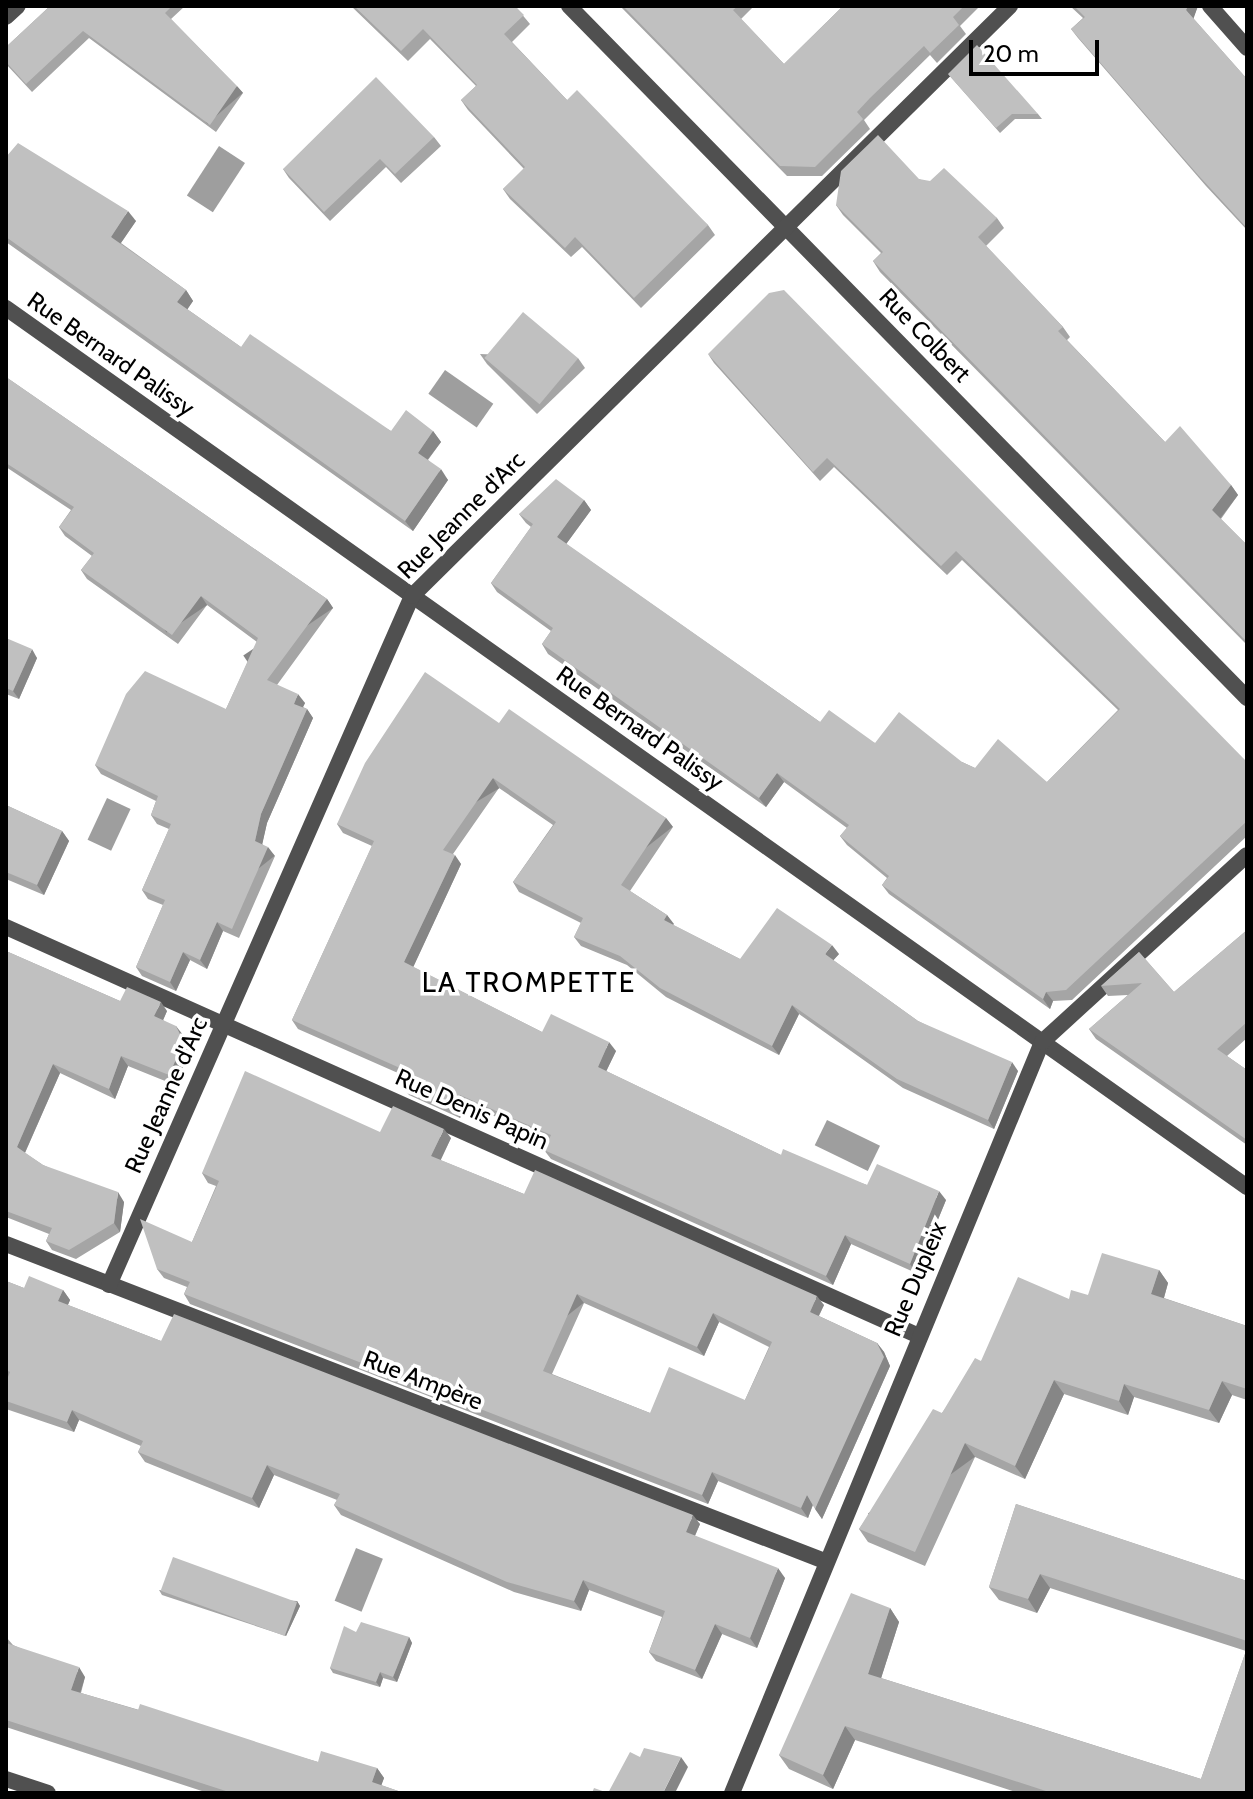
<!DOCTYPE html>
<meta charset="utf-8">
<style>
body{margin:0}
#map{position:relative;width:1253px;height:1799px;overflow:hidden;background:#fff;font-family:Cabin,sans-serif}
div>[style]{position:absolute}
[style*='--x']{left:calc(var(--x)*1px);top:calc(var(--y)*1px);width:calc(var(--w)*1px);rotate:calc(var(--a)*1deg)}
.water>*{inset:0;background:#9e9e9e;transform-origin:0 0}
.street>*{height:16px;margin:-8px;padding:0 8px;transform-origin:8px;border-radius:8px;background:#505050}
.wall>*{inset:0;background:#a5a5a5}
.shaded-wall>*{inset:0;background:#868686;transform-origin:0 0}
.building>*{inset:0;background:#c0c0c0;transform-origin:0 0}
span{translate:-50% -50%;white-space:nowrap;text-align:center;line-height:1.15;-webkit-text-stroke:7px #fff;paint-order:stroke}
.street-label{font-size:24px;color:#000}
.quarter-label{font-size:28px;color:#000;letter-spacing:2px}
.frame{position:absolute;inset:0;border:8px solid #000;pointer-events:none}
.scale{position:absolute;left:969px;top:40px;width:130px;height:36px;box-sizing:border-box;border:4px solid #000;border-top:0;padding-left:10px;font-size:24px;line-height:28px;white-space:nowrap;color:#000;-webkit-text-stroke:6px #fff;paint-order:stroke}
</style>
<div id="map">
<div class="water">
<i style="left:219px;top:146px;width:31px;height:59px;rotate:33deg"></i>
<i style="left:445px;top:370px;width:59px;height:29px;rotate:35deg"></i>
<i style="left:107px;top:798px;width:26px;height:46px;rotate:25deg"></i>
<i style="left:827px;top:1120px;width:59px;height:28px;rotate:26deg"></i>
<i style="left:356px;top:1548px;width:29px;height:57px;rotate:22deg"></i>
</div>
<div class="street">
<i style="--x:569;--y:6;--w:969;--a:45.59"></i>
<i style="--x:1210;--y:6;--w:56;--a:48.6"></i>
<i style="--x:6;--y:17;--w:16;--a:-43"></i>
<i style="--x:6;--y:308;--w:1521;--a:35.31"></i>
<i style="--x:6;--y:927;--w:998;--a:24.13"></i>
<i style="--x:6;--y:1244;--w:875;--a:21.17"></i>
<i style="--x:109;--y:1285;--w:753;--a:-66.26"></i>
<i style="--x:412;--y:596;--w:840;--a:-44.61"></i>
<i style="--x:6;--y:1779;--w:44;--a:18.4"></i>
<i style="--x:732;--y:1793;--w:812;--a:-67.57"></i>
<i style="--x:1042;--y:1042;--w:277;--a:-42.4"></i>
</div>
<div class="wall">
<i style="clip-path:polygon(50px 6px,185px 6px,171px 19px,243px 93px,216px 132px,89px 38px,32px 92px,6px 64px,6px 47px)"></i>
<i style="clip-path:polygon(351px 6px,515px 6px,530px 24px,512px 42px,567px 100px,708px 225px,715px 235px,641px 308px,582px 247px,571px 257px,510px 199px,503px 189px,524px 169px,468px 110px,461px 100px,476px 86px,430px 39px,408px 61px)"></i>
<i style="clip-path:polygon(620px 6px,754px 6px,741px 19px,784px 64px,843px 6px,980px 6px,960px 26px,966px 34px,937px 63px,930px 55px,877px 107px,864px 120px,870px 129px,822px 176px,787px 176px)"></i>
<i style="clip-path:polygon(1070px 6px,1198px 6px,1193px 18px,1247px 79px,1247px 230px,1206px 186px,1078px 38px,1071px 29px,1083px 18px)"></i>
<i style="clip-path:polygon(948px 74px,1038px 114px,1042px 119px,1015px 119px,1000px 133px)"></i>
<i style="clip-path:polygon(434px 137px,441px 146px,401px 183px,386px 167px,330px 221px,289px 178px,283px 169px)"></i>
<i style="clip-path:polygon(6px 157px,136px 221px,121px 243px,186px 290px,193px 301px,187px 309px,241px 347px,391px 431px,433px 431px,441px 442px,428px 460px,448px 480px,413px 531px,6px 242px)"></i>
<i style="clip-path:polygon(919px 179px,997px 218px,1004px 228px,986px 246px,1063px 327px,1070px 337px,1067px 340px,1165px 442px,1231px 485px,1238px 495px,1221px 519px,1247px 545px,1247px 645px,880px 272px,873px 261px,881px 253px,843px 215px,836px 205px)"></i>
<i style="clip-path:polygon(480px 354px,578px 358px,585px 368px,537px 414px,487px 364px)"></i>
<i style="clip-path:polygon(708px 354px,1247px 762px,1247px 836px,1072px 1000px,1053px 1001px,1050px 1009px,889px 894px,882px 885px,887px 878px,847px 845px,840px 836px,847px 828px,784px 782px,766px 807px,548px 654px,542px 644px,551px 631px,497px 592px,491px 583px,531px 527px,526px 523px,519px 514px,584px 500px,591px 510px,566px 544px,820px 722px,875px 743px,962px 762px,975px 768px,1047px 782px,1118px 710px,962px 560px,947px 575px,834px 467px,820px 481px,714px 363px)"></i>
<i style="clip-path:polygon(6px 377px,327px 599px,333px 608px,277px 685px,305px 703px,303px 707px,307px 709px,313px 718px,267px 823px,262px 844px,275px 856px,239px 938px,223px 931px,207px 969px,190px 960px,176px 991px,142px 976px,136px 967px,163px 905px,148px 899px,142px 890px,169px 829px,157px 824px,151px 815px,156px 801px,101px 774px,95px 765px,226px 709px,257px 642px,207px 605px,178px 644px,87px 579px,81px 570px,92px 556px,65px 536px,59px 527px,71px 510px,6px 467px)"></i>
<i style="clip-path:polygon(6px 638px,37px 658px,19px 699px,6px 694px)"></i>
<i style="clip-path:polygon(499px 723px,666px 818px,673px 827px,630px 891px,667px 915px,673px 925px,740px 959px,839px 954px,833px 960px,918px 1021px,1018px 1071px,994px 1129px,903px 1088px,799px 1014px,779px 1055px,666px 997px,627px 965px,581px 946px,574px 937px,581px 923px,519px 892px,513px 882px,553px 825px,499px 788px,453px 854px,461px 864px,413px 967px,542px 1032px,616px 1051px,606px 1071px,781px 1155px,867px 1185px,946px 1200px,916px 1273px,851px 1244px,833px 1285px,551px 1159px,544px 1150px,549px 1140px,510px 1123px,467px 1104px,460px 1118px,409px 1095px,402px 1086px,407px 1077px,298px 1029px,292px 1020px,372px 846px,343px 833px,337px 824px)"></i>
<i style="clip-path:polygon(6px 805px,62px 831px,69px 841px,44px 895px,6px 879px)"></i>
<i style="clip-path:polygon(1247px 930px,1247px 1038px,1227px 1056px,1247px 1070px,1247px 1145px,1096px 1039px,1089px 1029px,1128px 995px,1108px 996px,1101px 986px,1139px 952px,1174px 992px)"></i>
<i style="clip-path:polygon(6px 951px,120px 1001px,167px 1011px,163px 1020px,183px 1035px,190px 1051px,175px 1085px,128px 1066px,115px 1099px,60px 1073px,25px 1153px,43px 1165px,124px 1202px,120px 1232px,76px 1259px,52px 1250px,46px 1241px,49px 1234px,6px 1217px)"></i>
<i style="clip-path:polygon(evenodd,380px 1132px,451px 1138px,440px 1160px,524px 1194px,824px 1305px,819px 1316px,877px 1343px,884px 1352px,890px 1366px,822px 1519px,813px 1505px,808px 1518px,718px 1481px,708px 1504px,190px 1304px,184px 1294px,187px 1287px,164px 1278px,157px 1269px,192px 1242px,216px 1186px,208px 1183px,202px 1173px,380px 1132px,584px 1303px,704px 1356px,719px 1322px,769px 1347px,745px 1400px,650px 1413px,552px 1374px,584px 1303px)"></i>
<i style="clip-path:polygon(1159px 1270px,1168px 1283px,1164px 1298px,1247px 1326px,1247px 1400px,1232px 1395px,1219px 1423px,1134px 1397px,1128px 1415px,1064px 1394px,1025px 1479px,975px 1457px,925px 1566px,868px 1542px,859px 1529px,942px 1413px,981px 1361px,1069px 1299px,1088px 1295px)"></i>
<i style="clip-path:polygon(6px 1281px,24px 1288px,63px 1290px,70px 1300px,68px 1305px,161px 1341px,700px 1524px,695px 1536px,785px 1578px,757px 1648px,722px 1634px,702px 1679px,656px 1661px,649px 1652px,662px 1617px,589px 1590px,581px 1611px,514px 1592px,341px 1515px,334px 1505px,337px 1500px,274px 1475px,259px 1508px,145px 1462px,138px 1452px,141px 1446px,79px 1420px,74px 1432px,6px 1409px,6px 1382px,8px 1378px,6px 1377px)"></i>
<i style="clip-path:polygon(1016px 1504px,1247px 1581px,1247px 1793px,1019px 1793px,855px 1740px,833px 1789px,789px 1769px,779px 1755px,890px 1608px,899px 1622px,881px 1678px,1201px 1779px,1246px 1651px,1050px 1588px,1037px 1613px,999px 1600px,989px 1587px)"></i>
<i style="clip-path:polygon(159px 1590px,297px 1601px,300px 1606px,286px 1636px,162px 1595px)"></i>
<i style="clip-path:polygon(356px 1632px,409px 1637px,412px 1643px,397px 1682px,383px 1678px,380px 1687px,333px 1673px,330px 1668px)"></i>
<i style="clip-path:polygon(6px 1637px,13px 1645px,85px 1677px,81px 1693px,318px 1762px,377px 1768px,384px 1778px,381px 1785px,404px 1793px,208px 1793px,6px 1727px)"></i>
</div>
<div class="shaded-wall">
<i style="clip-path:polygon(1188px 6px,1198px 6px,1193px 20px,1186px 10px)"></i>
<i style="left:237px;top:86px;width:9px;height:47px;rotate:49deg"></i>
<i style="clip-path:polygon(128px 211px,136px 221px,118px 247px,111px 237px)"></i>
<i style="clip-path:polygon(186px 290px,193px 301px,185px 313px,177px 302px)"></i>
<i style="clip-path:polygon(433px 431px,441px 442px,425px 463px,418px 453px)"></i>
<i style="clip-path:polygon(441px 469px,448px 480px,413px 531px,405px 521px)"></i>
<i style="clip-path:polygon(1231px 485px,1238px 495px,1219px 520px,1212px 510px)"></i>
<i style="clip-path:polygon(584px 500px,591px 510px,564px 547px,557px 537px)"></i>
<i style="left:201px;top:596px;width:11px;height:49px;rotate:56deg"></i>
<i style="left:327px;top:599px;width:11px;height:101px;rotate:56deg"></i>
<i style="clip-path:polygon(32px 649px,37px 658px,19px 699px,13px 691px)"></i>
<i style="clip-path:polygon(298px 694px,305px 703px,300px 713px,294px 704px)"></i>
<i style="clip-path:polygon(307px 709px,313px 718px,267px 823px,261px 850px,255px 841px,261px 814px)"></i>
<i style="clip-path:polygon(777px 773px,784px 782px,766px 807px,759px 798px)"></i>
<i style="left:493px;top:778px;width:12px;height:88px;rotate:59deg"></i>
<i style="left:666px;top:818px;width:11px;height:81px;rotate:52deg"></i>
<i style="clip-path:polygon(62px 831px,69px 841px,44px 895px,37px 885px)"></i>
<i style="left:268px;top:847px;width:11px;height:90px;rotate:52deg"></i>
<i style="clip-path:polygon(455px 855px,461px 864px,411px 972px,404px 962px)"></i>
<i style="clip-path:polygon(667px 915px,674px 924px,670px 929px,664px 920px)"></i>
<i style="clip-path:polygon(217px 922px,223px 931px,207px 969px,200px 960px)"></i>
<i style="clip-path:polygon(832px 945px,839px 954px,831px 963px,825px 954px)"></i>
<i style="clip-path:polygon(183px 952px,190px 960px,176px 991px,170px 982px)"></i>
<i style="clip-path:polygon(1046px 992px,1053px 1001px,1050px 1009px,1043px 999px)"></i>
<i style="clip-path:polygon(161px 1002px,167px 1011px,161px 1025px,154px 1016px)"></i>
<i style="clip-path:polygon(792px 1005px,799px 1014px,779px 1055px,772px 1046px)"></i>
<i style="clip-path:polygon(176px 1026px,183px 1035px,190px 1051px,175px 1085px,169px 1075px)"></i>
<i style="clip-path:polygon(609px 1042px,616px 1051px,604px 1076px,598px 1067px)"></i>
<i style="clip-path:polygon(121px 1056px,128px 1066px,115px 1099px,109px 1089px)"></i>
<i style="clip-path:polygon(1012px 1062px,1018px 1071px,994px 1129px,988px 1120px)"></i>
<i style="clip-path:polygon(53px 1064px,60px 1073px,23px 1157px,17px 1147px)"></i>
<i style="clip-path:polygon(460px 1095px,467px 1104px,460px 1118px,453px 1109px)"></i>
<i style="clip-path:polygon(444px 1129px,451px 1138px,438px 1166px,431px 1156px)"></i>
<i style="clip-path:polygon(939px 1191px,946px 1200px,916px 1273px,910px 1264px)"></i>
<i style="clip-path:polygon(118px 1192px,124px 1202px,120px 1232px,114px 1223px)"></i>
<i style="clip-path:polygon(845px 1235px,851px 1244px,833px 1285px,826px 1276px)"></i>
<i style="clip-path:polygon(1159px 1270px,1168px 1283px,1161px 1308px,1151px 1294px)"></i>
<i style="clip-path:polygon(63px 1290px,70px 1300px,65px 1311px,58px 1301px)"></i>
<i style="left:577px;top:1294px;width:11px;height:84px;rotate:52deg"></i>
<i style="clip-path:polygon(817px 1296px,824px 1305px,816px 1321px,810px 1312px)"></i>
<i style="clip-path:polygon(713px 1313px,719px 1322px,704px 1356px,697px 1347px)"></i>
<i style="clip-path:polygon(877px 1343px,884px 1352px,890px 1366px,822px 1519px,815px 1509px)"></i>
<i style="clip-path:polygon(1054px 1380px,1064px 1394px,1025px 1479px,1015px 1466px)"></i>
<i style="clip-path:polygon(1222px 1381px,1232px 1395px,1219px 1423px,1209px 1410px)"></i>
<i style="clip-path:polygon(1124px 1384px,1134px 1397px,1128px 1415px,1119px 1401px)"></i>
<i style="clip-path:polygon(72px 1410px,79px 1420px,74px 1432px,67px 1422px)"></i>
<i style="left:965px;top:1443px;width:17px;height:120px;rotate:54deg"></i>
<i style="clip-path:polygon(267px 1465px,274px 1475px,259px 1508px,252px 1498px)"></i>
<i style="clip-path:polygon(712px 1472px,718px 1481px,708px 1504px,702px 1495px)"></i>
<i style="clip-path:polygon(807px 1495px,813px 1504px,808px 1518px,801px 1508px)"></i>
<i style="clip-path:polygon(693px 1515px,700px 1524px,692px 1542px,686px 1532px)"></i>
<i style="clip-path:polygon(778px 1568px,785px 1578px,757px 1648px,750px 1638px)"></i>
<i style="clip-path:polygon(1040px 1574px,1050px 1588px,1037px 1613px,1028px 1599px)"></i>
<i style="clip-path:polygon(583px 1580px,589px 1590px,581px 1611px,574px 1601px)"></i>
<i style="clip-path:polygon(297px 1601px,300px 1606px,286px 1636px,283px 1631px)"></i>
<i style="clip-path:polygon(890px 1608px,899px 1622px,878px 1688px,868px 1674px)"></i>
<i style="clip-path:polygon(715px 1624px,722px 1634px,702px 1679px,695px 1670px)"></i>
<i style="clip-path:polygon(409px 1637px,412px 1643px,397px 1682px,393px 1677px)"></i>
<i style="clip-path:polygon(79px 1667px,85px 1677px,78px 1700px,71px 1690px)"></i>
<i style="clip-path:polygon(380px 1672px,383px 1678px,380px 1687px,376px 1682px)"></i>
<i style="clip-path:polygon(845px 1726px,855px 1740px,833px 1789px,823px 1775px)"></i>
<i style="clip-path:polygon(681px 1757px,688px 1767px,675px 1793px,663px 1793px)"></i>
<i style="clip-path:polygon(377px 1768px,384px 1778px,379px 1792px,372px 1782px)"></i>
</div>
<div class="building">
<i style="clip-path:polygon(50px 6px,172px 6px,165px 13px,237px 86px,210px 125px,83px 31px,26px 84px,6px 62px,6px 47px)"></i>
<i style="clip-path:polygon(354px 6px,515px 6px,524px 15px,504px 34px,567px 100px,577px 90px,708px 225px,634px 298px,575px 237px,565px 248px,503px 189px,525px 167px,461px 100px,477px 85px,423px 29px,401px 51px)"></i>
<i style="clip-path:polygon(623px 6px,738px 6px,733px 10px,784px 64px,843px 6px,964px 6px,953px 17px,959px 25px,930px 53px,924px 46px,870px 98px,857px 112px,863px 119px,815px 167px,780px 166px)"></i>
<i style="clip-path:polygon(1074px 6px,1188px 6px,1186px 10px,1247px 79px,1247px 228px,1199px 176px,1071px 29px,1085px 17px)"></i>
<i style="clip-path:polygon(977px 45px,1038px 114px,1012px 114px,996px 128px,948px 74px)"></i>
<i style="clip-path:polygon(376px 77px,434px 137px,395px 174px,380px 159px,324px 212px,283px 169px)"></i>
<i style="clip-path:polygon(878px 135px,919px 179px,930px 181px,944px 168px,997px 218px,978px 237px,1063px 327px,1058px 331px,1165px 442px,1180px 426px,1231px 485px,1212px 510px,1247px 545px,1247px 642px,873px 261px,883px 252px,836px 205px,841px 171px)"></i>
<i style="clip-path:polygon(18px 143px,128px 211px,111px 237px,186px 290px,177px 302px,241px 347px,250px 334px,391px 431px,406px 410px,433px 431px,418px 453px,441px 469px,405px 521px,6px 237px,6px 157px)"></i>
<i style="clip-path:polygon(784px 290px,1247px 762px,1247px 821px,1066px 990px,1046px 992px,1043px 999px,882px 885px,889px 876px,840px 836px,849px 825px,777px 773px,759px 798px,542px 644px,553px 628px,491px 583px,533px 524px,519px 514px,556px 479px,584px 500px,557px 537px,820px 722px,829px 710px,875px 743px,899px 712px,962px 762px,975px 768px,998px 739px,1047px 782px,1120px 709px,956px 551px,941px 566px,827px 458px,813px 472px,708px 354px,769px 293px)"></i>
<i style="left:523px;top:312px;width:72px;height:60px;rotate:40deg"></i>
<i style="clip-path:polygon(6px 377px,327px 599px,267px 680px,298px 694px,294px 704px,307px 709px,261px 814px,255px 841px,268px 847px,232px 929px,217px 922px,200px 960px,183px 952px,170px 982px,136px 967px,165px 900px,142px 890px,171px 824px,151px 815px,158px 796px,95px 765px,126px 694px,145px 671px,226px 709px,258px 638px,201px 596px,172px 635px,81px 570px,94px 553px,59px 527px,74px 507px,6px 463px)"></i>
<i style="clip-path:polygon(6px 638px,32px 649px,13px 691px,6px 688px)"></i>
<i style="clip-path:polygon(425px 672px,499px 723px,509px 709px,666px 818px,621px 885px,667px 915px,664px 920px,740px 959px,777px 908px,832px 945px,825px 954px,918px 1021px,1012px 1062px,988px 1120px,897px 1079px,792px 1005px,772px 1046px,660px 988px,620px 956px,574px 937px,583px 918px,513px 882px,556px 822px,493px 778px,443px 850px,455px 855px,404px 962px,542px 1032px,551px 1014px,609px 1042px,598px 1067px,781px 1155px,783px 1149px,867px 1185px,877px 1164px,939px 1191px,910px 1264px,845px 1235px,826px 1276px,544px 1150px,551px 1135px,503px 1114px,460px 1095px,453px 1109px,402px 1086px,409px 1072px,292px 1020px,374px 841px,337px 824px,365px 763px)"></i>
<i style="clip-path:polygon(6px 805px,62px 831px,37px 885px,6px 872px)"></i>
<i style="clip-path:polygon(1247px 930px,1247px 1022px,1217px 1049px,1247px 1070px,1247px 1140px,1089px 1029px,1142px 983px,1101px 986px,1139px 952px,1174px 992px)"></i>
<i style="clip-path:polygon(6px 951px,120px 1001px,127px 987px,161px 1002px,154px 1016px,176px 1026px,184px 1042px,169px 1075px,121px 1056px,109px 1089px,53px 1064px,17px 1147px,43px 1165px,118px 1192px,114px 1223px,69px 1250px,46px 1241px,52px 1228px,6px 1211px)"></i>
<i style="clip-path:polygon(evenodd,245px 1071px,380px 1132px,393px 1106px,444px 1129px,431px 1156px,524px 1194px,535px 1170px,817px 1296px,810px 1312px,877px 1343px,884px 1357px,815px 1509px,807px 1495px,801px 1508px,712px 1472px,702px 1495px,184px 1294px,190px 1282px,157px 1269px,140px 1219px,192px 1242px,219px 1181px,202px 1173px,245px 1071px,577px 1294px,697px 1347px,713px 1313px,772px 1342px,745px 1400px,669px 1367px,650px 1413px,543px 1371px,577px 1294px)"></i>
<i style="clip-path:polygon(1102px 1253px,1159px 1270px,1151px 1294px,1247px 1326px,1247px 1389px,1222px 1381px,1209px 1410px,1124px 1384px,1119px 1401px,1054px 1380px,1015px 1466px,965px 1443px,915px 1552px,859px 1529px,933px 1409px,942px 1413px,975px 1358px,981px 1361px,1018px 1277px,1069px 1299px,1071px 1290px,1088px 1295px)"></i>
<i style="clip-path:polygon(29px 1276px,63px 1290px,58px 1301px,161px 1341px,174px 1314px,693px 1515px,686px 1532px,778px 1568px,750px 1638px,715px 1624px,695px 1670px,649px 1652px,665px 1611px,583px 1580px,574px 1601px,507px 1582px,334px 1505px,340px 1494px,267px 1465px,252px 1498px,138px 1452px,143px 1441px,72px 1410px,67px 1422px,6px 1401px,6px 1382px,10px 1372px,6px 1370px,6px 1281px,24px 1288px)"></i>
<i style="clip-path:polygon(1016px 1504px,1247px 1581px,1247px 1641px,1040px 1574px,1028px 1599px,989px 1587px)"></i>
<i style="left:173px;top:1557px;width:132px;height:36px;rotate:20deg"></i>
<i style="clip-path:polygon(851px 1593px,890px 1608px,868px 1674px,1201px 1779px,1247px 1648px,1247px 1793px,1052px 1793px,845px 1726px,823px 1775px,779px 1755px)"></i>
<i style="clip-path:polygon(361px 1622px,409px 1637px,393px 1677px,380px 1672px,376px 1682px,330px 1668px,344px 1626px,356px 1632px)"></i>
<i style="clip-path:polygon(6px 1637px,8px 1637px,6px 1643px,79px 1667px,71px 1690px,138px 1710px,140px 1704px,318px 1762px,321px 1751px,377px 1768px,372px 1782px,404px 1793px,232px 1793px,6px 1720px)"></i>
<i style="clip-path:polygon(644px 1748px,681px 1757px,663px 1793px,608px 1793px,630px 1752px,640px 1757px)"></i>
<i style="clip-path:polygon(594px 1788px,608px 1793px,592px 1793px)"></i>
</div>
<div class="street-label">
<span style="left:925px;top:335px;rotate:46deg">Rue Colbert</span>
<span style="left:111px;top:354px;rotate:35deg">Rue Bernard Palissy</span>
<span style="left:461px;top:515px;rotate:-45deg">Rue Jeanne d'Arc</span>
<span style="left:640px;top:728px;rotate:35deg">Rue Bernard Palissy</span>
<span style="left:166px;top:1095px;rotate:-66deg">Rue Jeanne d'Arc</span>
<span style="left:472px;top:1109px;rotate:24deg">Rue Denis Papin</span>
<span style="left:915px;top:1279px;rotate:-67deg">Rue Dupleix</span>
<span style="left:423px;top:1380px;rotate:21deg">Rue Ampère</span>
</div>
<div class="quarter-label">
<span style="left:529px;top:982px">LA TROMPETTE</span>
</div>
<div class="frame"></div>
<div class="scale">20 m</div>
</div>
